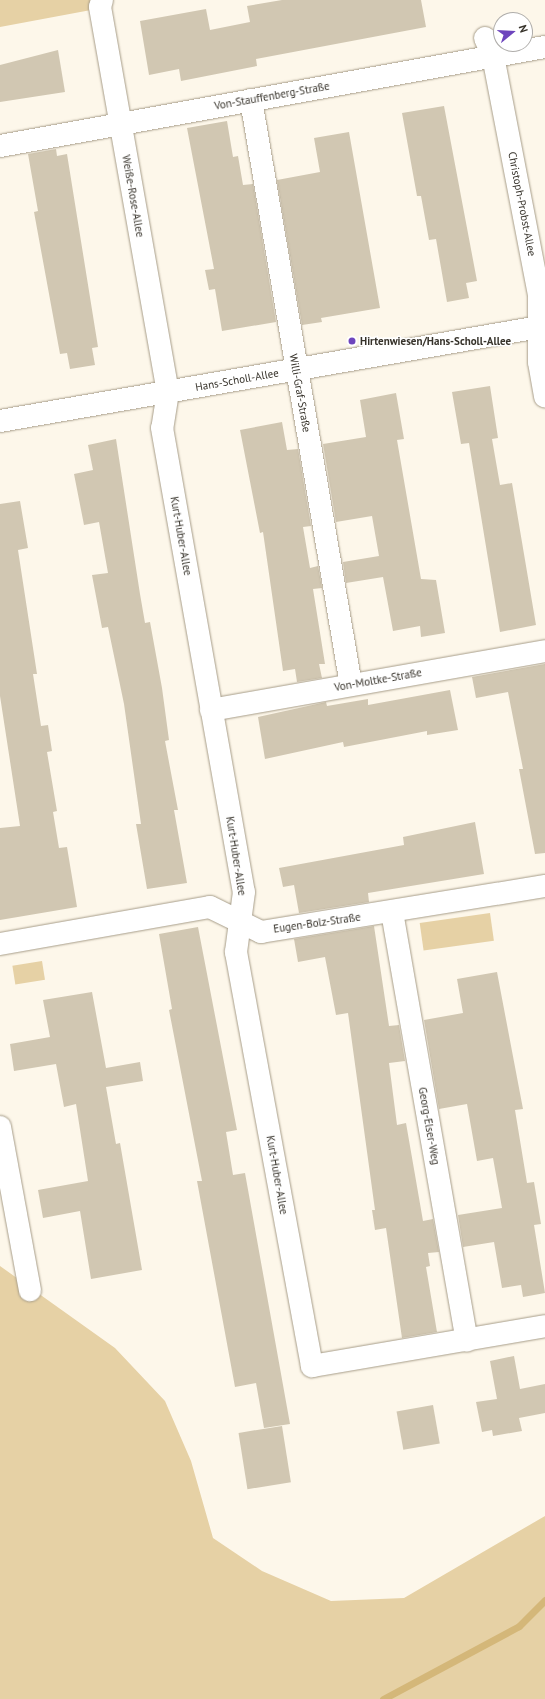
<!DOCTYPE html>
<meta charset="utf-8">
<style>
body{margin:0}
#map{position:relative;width:545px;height:1699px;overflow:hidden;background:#fdf7ea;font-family:"PT Sans",sans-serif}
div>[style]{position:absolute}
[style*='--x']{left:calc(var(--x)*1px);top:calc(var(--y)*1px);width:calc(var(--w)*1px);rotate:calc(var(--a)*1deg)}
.green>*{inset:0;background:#e6d1a5;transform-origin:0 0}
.stream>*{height:7px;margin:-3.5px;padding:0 3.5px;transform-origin:3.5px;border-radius:3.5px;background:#d4b779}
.building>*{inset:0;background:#d1c7b2;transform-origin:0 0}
.roads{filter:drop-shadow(0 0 1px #a79d89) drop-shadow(0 0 1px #a79d89)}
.street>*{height:22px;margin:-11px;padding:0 11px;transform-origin:11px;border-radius:11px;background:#fff}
.dots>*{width:11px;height:11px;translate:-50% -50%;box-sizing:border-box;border:2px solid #fff;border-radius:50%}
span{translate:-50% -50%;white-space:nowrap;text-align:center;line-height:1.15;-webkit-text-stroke:3px #fff;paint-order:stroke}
.street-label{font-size:11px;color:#36322a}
.poi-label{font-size:11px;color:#36322a;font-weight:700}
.left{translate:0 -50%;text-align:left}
.north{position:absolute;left:493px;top:12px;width:40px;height:40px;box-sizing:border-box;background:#fff;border:1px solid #afadaa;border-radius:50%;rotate:72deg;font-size:11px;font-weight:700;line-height:16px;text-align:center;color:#36322a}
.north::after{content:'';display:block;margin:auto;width:14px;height:18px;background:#6e45bd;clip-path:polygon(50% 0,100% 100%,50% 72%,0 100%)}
</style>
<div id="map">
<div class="green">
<i style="clip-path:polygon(0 0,93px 0,91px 10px,0 27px)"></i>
<i style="left:490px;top:913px;width:28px;height:71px;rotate:82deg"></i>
<i style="left:42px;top:961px;width:19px;height:30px;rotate:81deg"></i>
<i style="clip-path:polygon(0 1266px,115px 1348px,165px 1401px,191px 1461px,213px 1538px,262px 1571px,331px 1601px,404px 1598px,545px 1516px,545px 1699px,0 1699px)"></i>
</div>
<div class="stream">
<i style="--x:383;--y:1699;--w:154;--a:-28.2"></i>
<i style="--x:519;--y:1626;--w:37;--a:-45"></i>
</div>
<div class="building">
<i style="clip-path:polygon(282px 0,421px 0,426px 27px,256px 59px,257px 66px,181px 81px,179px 69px,149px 75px,140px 21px,206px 9px,210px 30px,250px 22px,247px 6px)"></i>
<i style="clip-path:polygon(58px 50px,65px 92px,0 102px,0 65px)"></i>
<i style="clip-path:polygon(444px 106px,477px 281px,466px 283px,469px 298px,447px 302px,436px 239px,429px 240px,421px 196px,417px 196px,402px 113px)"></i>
<i style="clip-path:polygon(227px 121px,233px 157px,238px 156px,243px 185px,253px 184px,276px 322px,222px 331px,215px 289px,209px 290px,205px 270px,214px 269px,187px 128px)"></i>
<i style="clip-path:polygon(349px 132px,380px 308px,321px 318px,322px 322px,302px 325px,277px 180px,320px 172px,314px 138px)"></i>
<i style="clip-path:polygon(56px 149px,57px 156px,67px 154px,98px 347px,92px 348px,95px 365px,70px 369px,67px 353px,60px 354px,34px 212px,38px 211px,28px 154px)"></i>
<i style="clip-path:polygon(490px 386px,498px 438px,492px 439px,500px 485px,512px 483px,536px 625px,500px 632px,469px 443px,461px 444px,452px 392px)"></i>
<i style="clip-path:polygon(396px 393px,404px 439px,397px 440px,421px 579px,436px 580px,445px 633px,421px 637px,420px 626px,393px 631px,383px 577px,346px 583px,343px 562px,379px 556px,372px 516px,336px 522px,323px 444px,366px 437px,360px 400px)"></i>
<i style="clip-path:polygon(282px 422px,287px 450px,298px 449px,311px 526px,303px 527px,310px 568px,318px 566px,322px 588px,313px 589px,325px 664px,319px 664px,322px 678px,297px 682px,295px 669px,283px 671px,263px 532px,260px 533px,240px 430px)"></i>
<i style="clip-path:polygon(116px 439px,140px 594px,145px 623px,150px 622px,162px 688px,169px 740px,165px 741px,178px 810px,174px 810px,187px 883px,147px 889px,136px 824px,141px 824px,124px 704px,108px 627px,102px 628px,92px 575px,108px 573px,99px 522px,84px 525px,74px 474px,93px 470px,88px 445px)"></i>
<i style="clip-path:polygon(20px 501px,28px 548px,18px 550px,37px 674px,33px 674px,41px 726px,48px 725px,52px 751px,47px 752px,57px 811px,53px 812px,59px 848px,67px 847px,77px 907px,0 920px,0 828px,20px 826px,0 696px,0 504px)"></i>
<i style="clip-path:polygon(545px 664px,545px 853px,535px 854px,519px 769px,523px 769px,508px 692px,476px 698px,472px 677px)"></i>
<i style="clip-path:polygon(450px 690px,458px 730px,427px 735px,427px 731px,344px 747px,343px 742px,265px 759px,258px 717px,326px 702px,327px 706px,368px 699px,368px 705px)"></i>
<i style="clip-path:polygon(475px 822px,484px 874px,368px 893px,369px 902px,299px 913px,294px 885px,283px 887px,279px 868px,404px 845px,403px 837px)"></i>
<i style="clip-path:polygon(374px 926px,389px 1026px,399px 1025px,405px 1061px,389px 1063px,397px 1125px,406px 1123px,423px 1221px,433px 1219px,439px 1252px,428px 1253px,430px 1266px,426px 1267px,437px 1332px,402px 1338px,386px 1228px,375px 1230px,372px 1210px,375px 1210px,348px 1013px,336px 1015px,325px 957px,298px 962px,294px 939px)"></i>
<i style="clip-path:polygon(198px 927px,237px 1130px,226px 1132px,233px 1175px,245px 1173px,290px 1424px,264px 1428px,256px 1383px,235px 1387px,197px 1181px,202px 1181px,169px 1010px,172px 1009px,159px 934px)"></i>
<i style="clip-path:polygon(497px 972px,523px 1109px,515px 1110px,527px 1183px,534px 1182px,541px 1224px,534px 1225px,545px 1293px,523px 1297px,521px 1285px,502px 1288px,494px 1242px,463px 1247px,458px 1215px,502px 1208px,493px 1158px,477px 1161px,467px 1104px,439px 1109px,424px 1020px,463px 1013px,457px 979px)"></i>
<i style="clip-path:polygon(92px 992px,106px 1068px,140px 1062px,143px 1081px,106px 1087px,116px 1144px,120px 1143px,142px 1270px,91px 1279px,80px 1211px,43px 1218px,38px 1190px,88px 1181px,76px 1104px,64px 1107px,56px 1064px,14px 1071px,10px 1044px,50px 1037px,43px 1000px)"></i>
<i style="clip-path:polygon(514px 1356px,520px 1389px,545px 1384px,545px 1413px,519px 1418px,522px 1431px,493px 1436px,492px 1430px,482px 1432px,476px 1402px,497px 1399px,490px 1361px)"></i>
<i style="left:433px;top:1405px;width:39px;height:37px;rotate:80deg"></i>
<i style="left:282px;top:1426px;width:57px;height:44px;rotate:81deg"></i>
</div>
<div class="roads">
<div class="street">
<i style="--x:102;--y:0;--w:7;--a:106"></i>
<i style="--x:100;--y:7;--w:391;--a:80"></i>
<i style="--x:168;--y:392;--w:36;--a:99"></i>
<i style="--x:162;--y:428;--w:471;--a:80"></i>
<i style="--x:244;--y:892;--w:61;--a:97.6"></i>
<i style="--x:236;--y:952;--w:421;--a:79.6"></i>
<i style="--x:312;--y:1366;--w:236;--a:-9.7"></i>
<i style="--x:485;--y:38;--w:20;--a:66"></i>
<i style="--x:493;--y:56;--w:242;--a:79.1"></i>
<i style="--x:539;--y:294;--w:68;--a:90"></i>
<i style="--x:539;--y:362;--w:35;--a:80"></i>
<i style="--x:251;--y:100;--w:593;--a:80.3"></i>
<i style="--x:0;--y:146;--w:554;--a:-10.3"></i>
<i style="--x:0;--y:421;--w:553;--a:-9.89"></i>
<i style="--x:211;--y:710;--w:339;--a:-10"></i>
<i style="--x:392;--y:912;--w:435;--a:80.1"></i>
<i style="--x:0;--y:944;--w:213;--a:-10"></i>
<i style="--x:210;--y:907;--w:57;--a:26.1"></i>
<i style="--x:261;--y:932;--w:288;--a:-9.2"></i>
<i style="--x:0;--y:1127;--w:166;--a:79.6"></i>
</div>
</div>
<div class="dots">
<i style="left:352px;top:341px;background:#6e45bd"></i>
</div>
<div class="street-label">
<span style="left:272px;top:96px;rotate:-10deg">Von-Stauffenberg-Straße</span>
<span style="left:133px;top:196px;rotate:80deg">Weiße-Rose-Allee</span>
<span style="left:522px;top:204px;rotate:79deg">Christoph-Probst-Allee</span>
<span style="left:237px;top:380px;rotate:-10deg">Hans-Scholl-Allee</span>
<span style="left:300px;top:393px;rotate:80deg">Willi-Graf-Straße</span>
<span style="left:181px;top:536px;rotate:80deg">Kurt-Huber-Allee</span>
<span style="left:378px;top:680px;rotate:-10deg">Von-Moltke-Straße</span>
<span style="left:236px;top:856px;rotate:81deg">Kurt-Huber-Allee</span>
<span style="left:317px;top:923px;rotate:-8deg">Eugen-Bolz-Straße</span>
<span style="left:429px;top:1126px;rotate:80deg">Georg-Elser-Weg</span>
<span style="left:277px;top:1175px;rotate:80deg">Kurt-Huber-Allee</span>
</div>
<div class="poi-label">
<span class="left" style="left:360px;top:341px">Hirtenwiesen/Hans-Scholl-Allee</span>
</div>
<div class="north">N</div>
</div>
